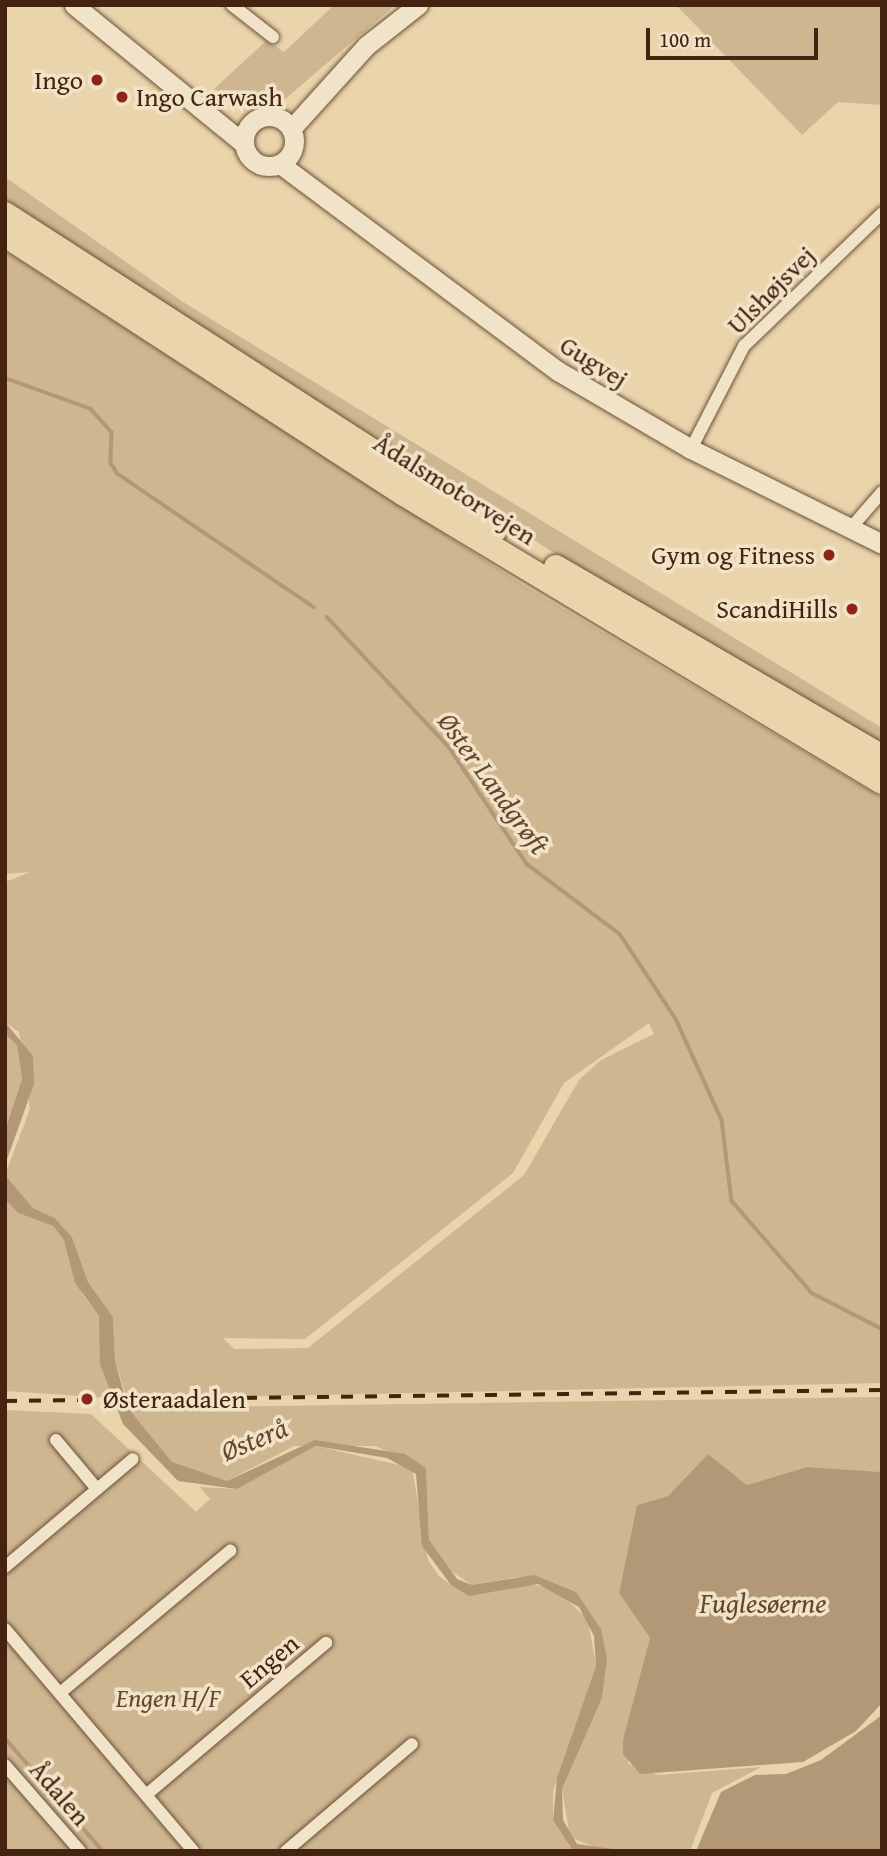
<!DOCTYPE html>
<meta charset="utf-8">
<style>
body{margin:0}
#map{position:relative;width:887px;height:1856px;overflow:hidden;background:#ead4ab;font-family:"Gentium Book Plus",serif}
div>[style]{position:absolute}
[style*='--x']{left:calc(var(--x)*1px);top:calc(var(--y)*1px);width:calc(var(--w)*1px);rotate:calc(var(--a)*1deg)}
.green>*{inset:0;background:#ceb691}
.water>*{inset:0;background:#b29876}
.stream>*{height:3.5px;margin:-1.75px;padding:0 1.75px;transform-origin:1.75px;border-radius:1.75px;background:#b29876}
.roads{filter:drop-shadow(0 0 2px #6e5037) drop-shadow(0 0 2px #6e5037)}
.street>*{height:12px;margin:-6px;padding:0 6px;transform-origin:6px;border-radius:6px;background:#f1e3c8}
.secondary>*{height:19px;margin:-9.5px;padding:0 9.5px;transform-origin:9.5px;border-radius:9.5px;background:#f1e3c8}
.secondary>.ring{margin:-9.5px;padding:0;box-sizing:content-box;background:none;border:19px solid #f1e3c8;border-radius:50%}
.highway>*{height:24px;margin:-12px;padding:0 12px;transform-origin:12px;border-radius:12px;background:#ead4ab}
.rail>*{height:3.5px;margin-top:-1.75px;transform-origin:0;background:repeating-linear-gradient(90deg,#442410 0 12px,transparent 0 24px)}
.dots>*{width:19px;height:19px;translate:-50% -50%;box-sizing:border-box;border:4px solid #f1e3c8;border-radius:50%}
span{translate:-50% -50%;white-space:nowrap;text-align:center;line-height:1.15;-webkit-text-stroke:7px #f1e3c8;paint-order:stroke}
.poi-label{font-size:26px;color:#442410}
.right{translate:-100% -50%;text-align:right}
.left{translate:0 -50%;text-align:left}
.street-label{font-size:26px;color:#442410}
.park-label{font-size:26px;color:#664830;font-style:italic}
.water-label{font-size:28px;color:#65472f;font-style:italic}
.frame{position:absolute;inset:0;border:7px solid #442410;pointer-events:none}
.scale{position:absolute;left:646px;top:28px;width:172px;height:32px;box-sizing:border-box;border:4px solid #442410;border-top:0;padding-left:9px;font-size:21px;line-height:24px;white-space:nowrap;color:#442410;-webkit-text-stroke:5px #f1e3c8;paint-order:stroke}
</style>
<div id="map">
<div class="green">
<i style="clip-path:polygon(334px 5px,395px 5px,277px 106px,254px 108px,214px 89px,267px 40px,284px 52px)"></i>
<i style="clip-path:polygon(676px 5px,882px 5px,882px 105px,838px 102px,802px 135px)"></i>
<i style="clip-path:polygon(5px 177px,183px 302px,882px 728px,882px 747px,577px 567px,273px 377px,5px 200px)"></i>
<i style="clip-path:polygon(evenodd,5px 251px,525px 586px,882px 798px,882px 1383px,127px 1399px,115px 1361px,113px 1317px,88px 1282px,72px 1237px,55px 1218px,33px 1208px,5px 1175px,30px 1109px,19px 1032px,5px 1022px,5px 882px,31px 872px,5px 874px,5px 251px,649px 1023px,654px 1034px,601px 1060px,579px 1080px,524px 1175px,308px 1348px,234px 1349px,223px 1338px,305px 1339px,513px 1173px,564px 1083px,649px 1023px)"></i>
<i style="clip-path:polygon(5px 1034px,17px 1045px,22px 1079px,5px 1130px)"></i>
<i style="clip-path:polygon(5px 1199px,18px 1213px,53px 1226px,64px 1240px,82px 1294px,99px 1316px,112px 1398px,5px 1391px)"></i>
<i style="clip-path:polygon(882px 1397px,882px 1472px,807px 1467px,747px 1485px,708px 1454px,668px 1496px,637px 1505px,619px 1593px,650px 1638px,623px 1739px,629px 1764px,658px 1775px,761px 1767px,712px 1793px,690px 1851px,599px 1849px,570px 1837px,562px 1789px,602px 1698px,607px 1659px,576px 1592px,517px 1577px,472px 1585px,441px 1564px,429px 1540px,426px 1468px,375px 1446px,294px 1446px,227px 1481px,206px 1479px,172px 1462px,128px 1408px)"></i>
<i style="clip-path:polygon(5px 1410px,91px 1414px,196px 1512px,210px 1499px,200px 1487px,237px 1489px,316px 1446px,412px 1468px,428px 1560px,438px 1575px,451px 1585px,524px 1583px,556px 1589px,588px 1620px,596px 1666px,553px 1792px,553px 1820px,573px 1851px,5px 1851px)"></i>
</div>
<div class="water">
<i style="clip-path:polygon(5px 1022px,33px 1056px,34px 1084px,5px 1165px,5px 1130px,22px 1079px,17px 1045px,5px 1034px)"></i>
<i style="clip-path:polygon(5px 1175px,33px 1208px,55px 1218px,72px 1237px,88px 1282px,113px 1317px,115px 1361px,128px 1408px,172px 1462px,227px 1481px,315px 1440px,405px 1454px,426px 1468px,429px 1540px,457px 1579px,472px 1585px,534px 1575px,576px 1592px,601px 1629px,607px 1659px,602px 1698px,562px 1789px,563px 1820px,577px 1844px,627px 1851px,573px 1851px,553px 1820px,557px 1778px,596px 1666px,594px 1636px,579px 1607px,538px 1584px,469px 1596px,451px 1585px,422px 1546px,416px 1474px,387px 1458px,316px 1446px,237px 1489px,178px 1481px,123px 1424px,100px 1364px,99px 1316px,75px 1283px,64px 1240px,53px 1226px,18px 1213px,5px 1199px)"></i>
<i style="clip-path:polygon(708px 1454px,747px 1485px,807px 1467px,882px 1472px,882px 1703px,856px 1731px,803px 1762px,640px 1774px,623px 1754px,623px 1739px,650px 1638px,619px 1593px,637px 1505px,668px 1496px)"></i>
<i style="clip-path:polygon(882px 1715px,882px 1851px,696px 1851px,721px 1792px,755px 1775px,786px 1774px,821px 1760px)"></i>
</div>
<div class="stream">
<i style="--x:5;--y:378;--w:91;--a:19.8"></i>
<i style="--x:91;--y:409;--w:31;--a:48"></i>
<i style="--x:112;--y:432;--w:31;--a:92"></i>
<i style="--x:111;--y:463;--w:13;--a:58"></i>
<i style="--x:118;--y:474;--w:237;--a:34.2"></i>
<i style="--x:327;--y:617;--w:178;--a:46.8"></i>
<i style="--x:449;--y:747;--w:141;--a:56.3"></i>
<i style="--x:527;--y:864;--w:116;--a:37"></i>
<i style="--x:620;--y:934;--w:102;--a:56.6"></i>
<i style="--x:676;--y:1019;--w:111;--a:65.5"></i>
<i style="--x:722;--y:1120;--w:82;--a:83"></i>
<i style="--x:732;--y:1201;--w:122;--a:49"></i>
<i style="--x:812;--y:1293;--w:79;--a:27.2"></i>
<i style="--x:5;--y:1738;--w:150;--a:49.1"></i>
</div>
<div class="roads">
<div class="street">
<i style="--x:232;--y:5;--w:52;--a:38"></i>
<i style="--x:691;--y:449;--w:116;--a:-62.8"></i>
<i style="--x:744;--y:346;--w:192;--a:-43.9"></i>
<i style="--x:850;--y:529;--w:49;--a:-49.1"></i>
<i style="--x:56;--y:1440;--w:64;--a:50.1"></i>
<i style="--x:5;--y:1567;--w:167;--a:-40.2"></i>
<i style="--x:5;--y:1629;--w:291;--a:49.7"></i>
<i style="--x:60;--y:1693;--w:222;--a:-39.9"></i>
<i style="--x:5;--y:1765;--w:114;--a:48.9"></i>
<i style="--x:146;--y:1795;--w:236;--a:-40.2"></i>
<i style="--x:286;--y:1851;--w:165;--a:-40.3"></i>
</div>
<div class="secondary">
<i style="--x:74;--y:5;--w:218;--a:39.2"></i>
<i class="ring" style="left:244px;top:116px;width:31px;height:31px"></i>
<i style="--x:291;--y:129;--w:113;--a:-47.9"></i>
<i style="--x:367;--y:45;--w:65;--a:-38.1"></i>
<i style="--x:280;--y:164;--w:347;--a:36.7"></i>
<i style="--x:558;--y:371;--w:154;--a:30.4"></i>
<i style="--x:691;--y:449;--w:213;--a:26.4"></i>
</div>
<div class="highway">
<i style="--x:5;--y:214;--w:583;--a:32.82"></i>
<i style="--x:5;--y:235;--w:476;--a:33"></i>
<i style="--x:404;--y:494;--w:558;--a:31.07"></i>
<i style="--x:556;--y:567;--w:377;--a:30.2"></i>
</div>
</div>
<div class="rail">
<i style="--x:5;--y:1401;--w:877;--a:-0.72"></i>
</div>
<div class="dots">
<i style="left:97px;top:80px;background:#8f2418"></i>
<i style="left:122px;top:97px;background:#8f2418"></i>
<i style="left:829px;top:555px;background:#8f2418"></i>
<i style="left:852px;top:609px;background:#8f2418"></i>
<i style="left:87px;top:1399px;background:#8f2418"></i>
</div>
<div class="poi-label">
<span class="right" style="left:83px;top:80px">Ingo</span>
<span class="left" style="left:136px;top:97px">Ingo Carwash</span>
<span class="right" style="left:815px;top:555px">Gym og Fitness</span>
<span class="right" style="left:838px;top:609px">ScandiHills</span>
<span class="left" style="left:103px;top:1399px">Østeraadalen</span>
</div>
<div class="street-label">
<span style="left:771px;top:290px;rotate:-45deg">Ulshøjsvej</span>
<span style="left:594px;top:362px;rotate:32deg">Gugvej</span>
<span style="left:455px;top:489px;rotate:32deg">Ådalsmotorvejen</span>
<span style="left:269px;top:1661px;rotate:-40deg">Engen</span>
<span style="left:60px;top:1793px;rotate:49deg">Ådalen</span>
</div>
<div class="park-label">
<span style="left:168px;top:1698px">Engen H/F</span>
</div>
<div class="water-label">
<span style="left:494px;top:783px;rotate:54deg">Øster Landgrøft</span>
<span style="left:254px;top:1439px;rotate:-23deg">Østerå</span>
<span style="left:763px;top:1603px">Fuglesøerne</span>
</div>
<div class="frame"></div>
<div class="scale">100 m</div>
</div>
